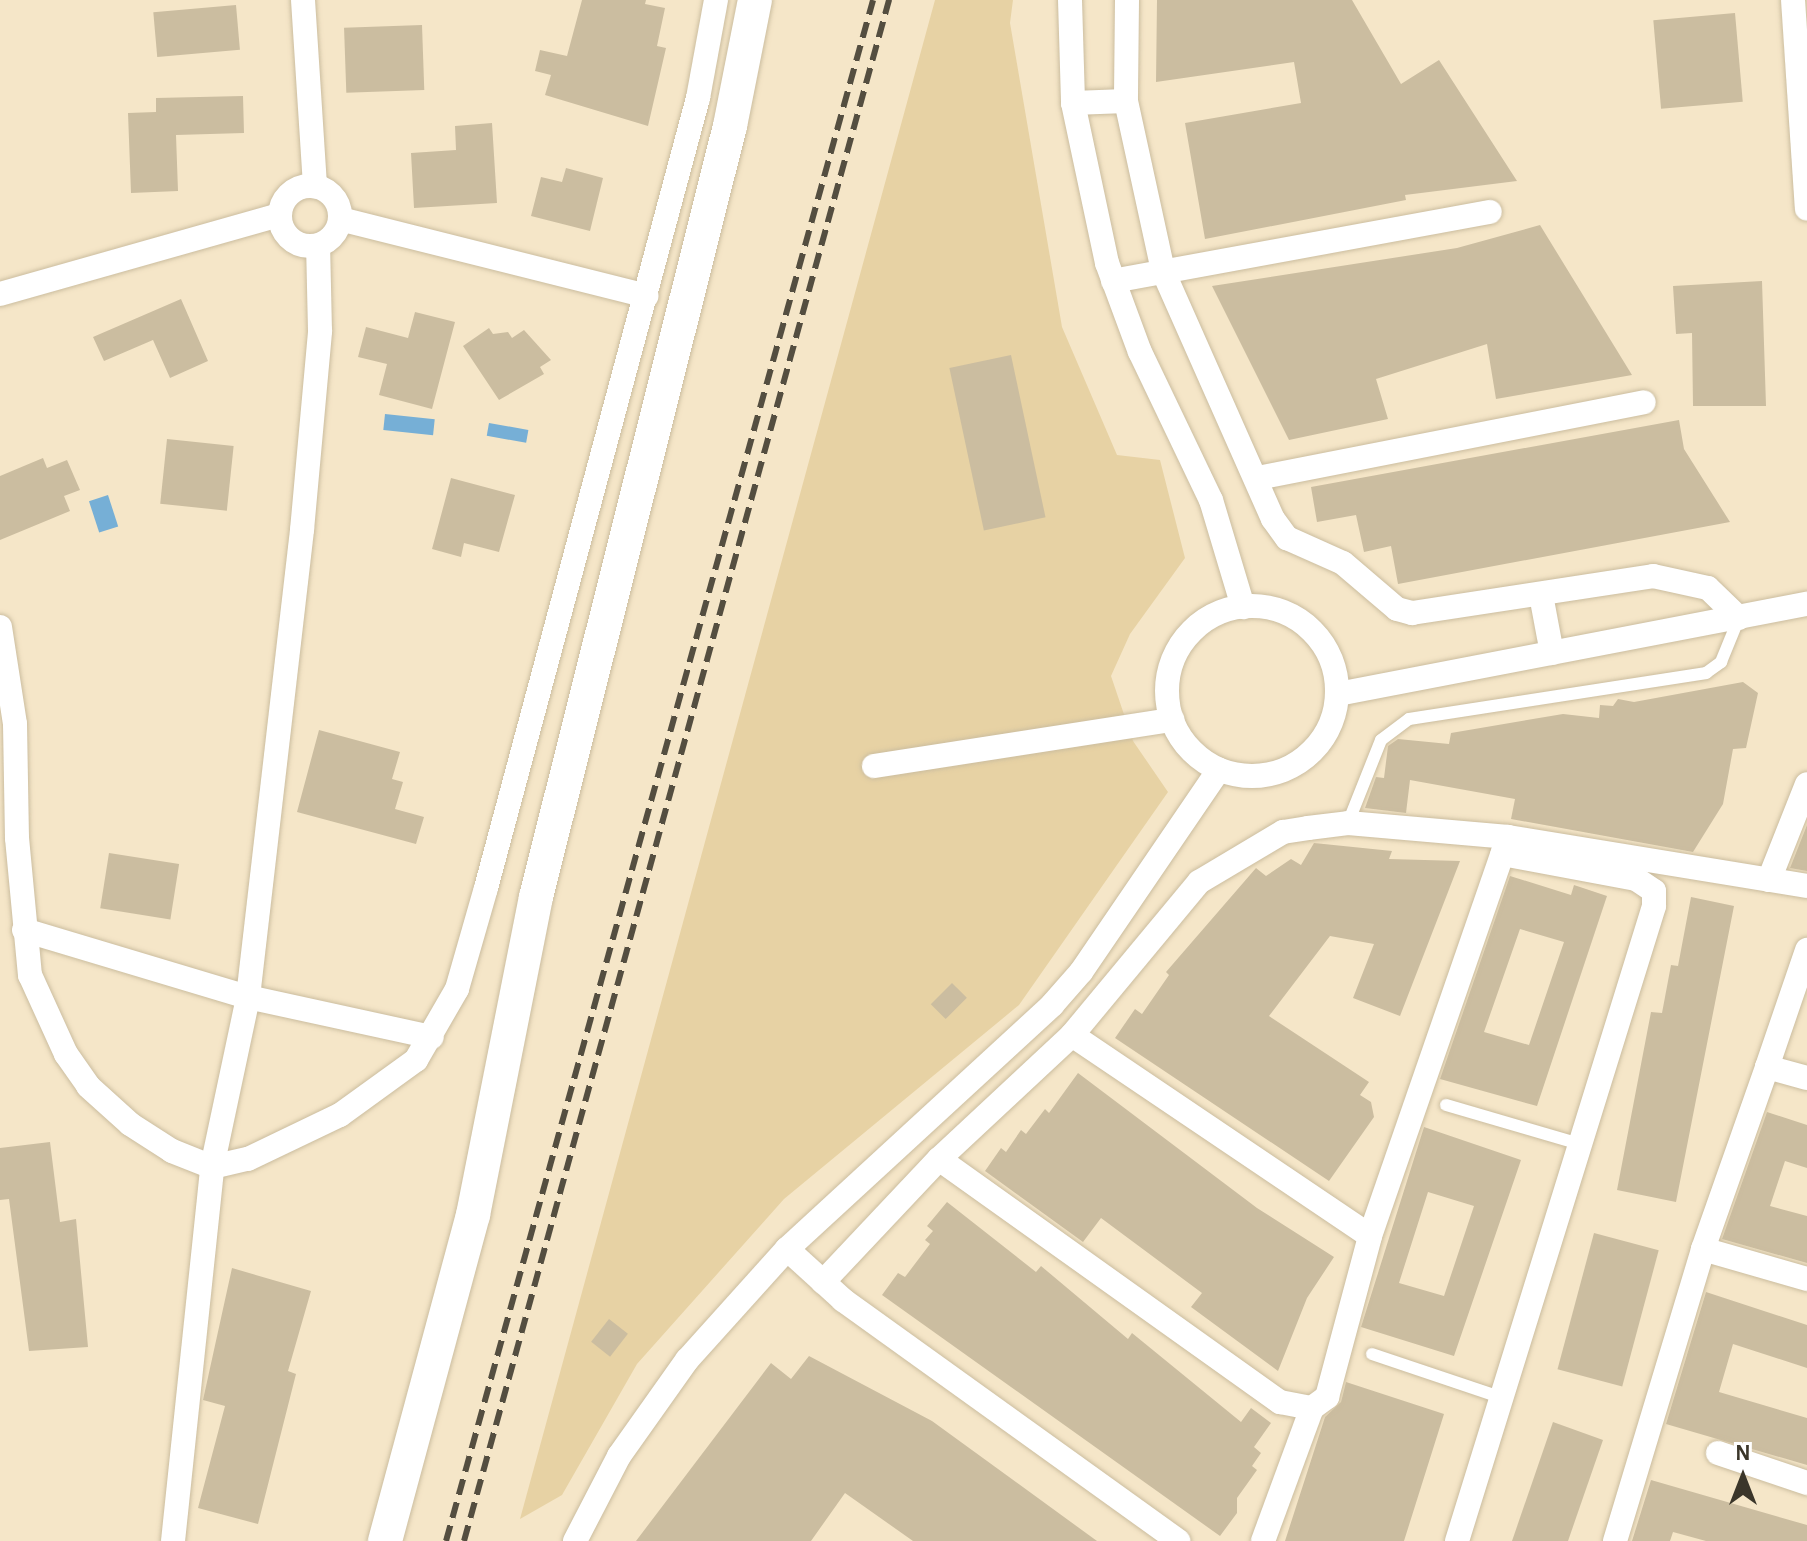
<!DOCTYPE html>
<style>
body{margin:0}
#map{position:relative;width:1807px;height:1541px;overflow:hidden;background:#f5e6c8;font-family:"Alegreya Sans",sans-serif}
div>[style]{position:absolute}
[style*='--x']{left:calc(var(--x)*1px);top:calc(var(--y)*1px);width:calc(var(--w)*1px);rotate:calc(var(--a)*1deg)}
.green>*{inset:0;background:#e7d2a4}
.water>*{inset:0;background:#76afd6;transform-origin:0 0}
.building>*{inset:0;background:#cbbda0;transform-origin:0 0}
.roads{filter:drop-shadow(0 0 2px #cbbd9f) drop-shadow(0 0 2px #cbbd9f)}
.lane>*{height:12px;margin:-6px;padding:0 6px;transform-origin:6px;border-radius:6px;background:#fff}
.street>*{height:24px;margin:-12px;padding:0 12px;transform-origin:12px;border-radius:12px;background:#fff}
.street>.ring{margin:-12px;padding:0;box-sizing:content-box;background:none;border:24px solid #fff;border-radius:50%}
.secondary>*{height:34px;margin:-17px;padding:0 17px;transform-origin:17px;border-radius:17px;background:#fff}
.rail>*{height:6px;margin-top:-3px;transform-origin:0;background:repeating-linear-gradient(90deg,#544e40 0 16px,transparent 0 24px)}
span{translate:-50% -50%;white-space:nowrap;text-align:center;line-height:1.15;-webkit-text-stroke:8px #fff;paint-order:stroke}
.north{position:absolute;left:1703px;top:1437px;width:80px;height:80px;-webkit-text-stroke:6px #fff;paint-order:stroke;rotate:0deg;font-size:22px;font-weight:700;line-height:32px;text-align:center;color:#3b362a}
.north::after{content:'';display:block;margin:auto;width:28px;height:36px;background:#3b362a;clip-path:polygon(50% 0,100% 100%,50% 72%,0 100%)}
</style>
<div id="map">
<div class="green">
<i style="clip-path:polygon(935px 0,1013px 0,1010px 23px,1062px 327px,1117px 455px,1160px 460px,1185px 558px,1130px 634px,1111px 676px,1133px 741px,1168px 792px,1019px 1005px,784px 1199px,637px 1364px,562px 1495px,520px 1519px)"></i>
</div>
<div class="water">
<i style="left:385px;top:414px;width:50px;height:16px;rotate:6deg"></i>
<i style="left:489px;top:423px;width:40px;height:13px;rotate:10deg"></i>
<i style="left:108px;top:495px;width:33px;height:20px;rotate:72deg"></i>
</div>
<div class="building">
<i style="clip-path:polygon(582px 0,646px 0,645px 4px,665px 8px,657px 46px,666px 48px,648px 126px,545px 95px,551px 75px,535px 71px,540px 50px,567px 56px)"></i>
<i style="clip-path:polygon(1157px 0,1352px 0,1401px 84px,1439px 60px,1517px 181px,1405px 195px,1406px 200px,1205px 239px,1185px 123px,1301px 103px,1294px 62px,1156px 82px)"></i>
<i style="left:236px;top:5px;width:45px;height:83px;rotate:85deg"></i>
<i style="left:1735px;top:13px;width:89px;height:82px;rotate:85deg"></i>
<i style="left:422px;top:25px;width:65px;height:78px;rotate:88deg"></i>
<i style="clip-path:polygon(243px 96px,244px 133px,176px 135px,178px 191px,131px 193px,128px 113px,156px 112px,156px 98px)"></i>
<i style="clip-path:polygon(492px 123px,497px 203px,414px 208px,411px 153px,456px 150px,455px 126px)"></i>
<i style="clip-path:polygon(566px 168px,603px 178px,590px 231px,531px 216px,541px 177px,562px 182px)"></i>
<i style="clip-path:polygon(1540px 225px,1632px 375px,1496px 399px,1487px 344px,1376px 379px,1388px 419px,1289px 440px,1212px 286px,1457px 248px)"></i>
<i style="clip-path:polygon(1762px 281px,1766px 406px,1693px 406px,1692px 333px,1676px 334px,1673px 286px)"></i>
<i style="clip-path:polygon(181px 299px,208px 361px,170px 378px,153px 340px,104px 361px,93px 337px)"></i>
<i style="clip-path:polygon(415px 312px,455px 322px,432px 409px,379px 395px,387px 364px,358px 357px,366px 327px,408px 338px)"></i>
<i style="clip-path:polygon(489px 328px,493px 334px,508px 332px,512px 338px,524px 330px,551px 360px,540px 367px,544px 374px,499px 400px,463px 346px)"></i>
<i style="left:1011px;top:355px;width:166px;height:63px;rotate:78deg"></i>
<i style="clip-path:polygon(1679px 420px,1684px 449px,1730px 522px,1398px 584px,1391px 546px,1364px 552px,1356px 515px,1317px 522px,1311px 487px)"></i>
<i style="left:167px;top:439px;width:67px;height:65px;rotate:6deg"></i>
<i style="clip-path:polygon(43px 458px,47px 468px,67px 460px,80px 490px,64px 496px,70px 511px,0 540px,0 476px)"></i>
<i style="clip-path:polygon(451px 478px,515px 495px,499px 552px,464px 543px,461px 557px,432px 549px)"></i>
<i style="clip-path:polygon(1743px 682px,1758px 693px,1746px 748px,1733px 749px,1723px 804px,1693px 852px,1511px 819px,1515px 799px,1410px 780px,1406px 813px,1365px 808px,1376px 777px,1384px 778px,1388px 746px,1398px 739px,1449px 744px,1451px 733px,1563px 714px,1599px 718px,1600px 705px,1613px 706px,1618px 699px,1634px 702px)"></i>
<i style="clip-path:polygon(319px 730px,400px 752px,392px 779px,403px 782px,395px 809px,424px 817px,416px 844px,297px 812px)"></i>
<i style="clip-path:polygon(1807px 825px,1807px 871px,1790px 868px)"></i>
<i style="clip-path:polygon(1314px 843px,1392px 851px,1389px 859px,1460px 861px,1400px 1016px,1353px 998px,1374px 944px,1330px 936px,1269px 1016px,1369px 1082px,1360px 1095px,1371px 1102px,1374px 1117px,1329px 1181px,1115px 1038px,1135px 1009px,1142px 1014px,1169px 975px,1166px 972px,1256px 868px,1266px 876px,1291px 859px,1301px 865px)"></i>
<i style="left:109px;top:853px;width:71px;height:56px;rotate:9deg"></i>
<i style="clip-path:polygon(evenodd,1510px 876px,1571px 895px,1574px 885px,1607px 896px,1537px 1106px,1440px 1079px,1510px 876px,1520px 929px,1564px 942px,1529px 1045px,1484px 1032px,1520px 929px)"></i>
<i style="clip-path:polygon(1691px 897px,1734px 906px,1676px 1202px,1617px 1190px,1651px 1012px,1662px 1013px,1671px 965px,1678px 966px)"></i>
<i style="left:952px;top:983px;width:21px;height:30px;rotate:45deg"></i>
<i style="clip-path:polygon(1078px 1073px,1257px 1208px,1334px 1257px,1307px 1298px,1278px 1371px,1191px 1307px,1202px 1293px,1101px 1218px,1083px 1242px,985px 1171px,1001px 1148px,1006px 1152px,1021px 1130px,1026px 1134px,1045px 1109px,1049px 1113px)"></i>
<i style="clip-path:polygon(1767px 1112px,1807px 1125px,1807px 1168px,1785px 1161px,1770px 1206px,1807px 1216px,1807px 1263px,1722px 1239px)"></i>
<i style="clip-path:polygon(evenodd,1424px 1127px,1521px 1160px,1454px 1356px,1361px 1327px,1424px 1127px,1428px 1192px,1474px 1206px,1444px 1296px,1399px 1283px,1428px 1192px)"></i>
<i style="clip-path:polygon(50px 1142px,60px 1222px,76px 1219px,88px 1347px,29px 1351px,9px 1199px,0 1200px,0 1148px)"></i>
<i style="clip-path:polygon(947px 1202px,1036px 1272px,1041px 1266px,1128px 1339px,1132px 1333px,1241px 1422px,1251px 1408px,1271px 1423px,1254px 1447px,1261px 1453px,1252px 1466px,1257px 1470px,1237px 1498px,1237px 1513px,1220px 1536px,882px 1295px,898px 1273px,905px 1277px,930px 1244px,925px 1240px,933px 1231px,927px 1226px)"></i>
<i style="left:1594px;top:1233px;width:67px;height:141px;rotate:15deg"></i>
<i style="clip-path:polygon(232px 1268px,311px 1291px,288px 1371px,296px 1374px,258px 1524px,198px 1508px,225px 1406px,203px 1400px)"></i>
<i style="clip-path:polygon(1706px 1292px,1807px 1325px,1807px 1368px,1733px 1344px,1719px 1392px,1807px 1418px,1807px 1465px,1666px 1424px)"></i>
<i style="left:609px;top:1319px;width:24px;height:29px;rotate:38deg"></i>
<i style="clip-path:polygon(809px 1356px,932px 1421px,1097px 1541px,913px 1541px,845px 1493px,811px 1541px,636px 1541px,771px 1363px,791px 1379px)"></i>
<i style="clip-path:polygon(1346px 1382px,1444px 1414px,1404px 1541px,1285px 1541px,1325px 1417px,1341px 1402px)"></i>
<i style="clip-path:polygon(1553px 1422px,1603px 1440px,1568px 1541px,1512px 1541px)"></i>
<i style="clip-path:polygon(1651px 1480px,1807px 1525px,1807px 1541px,1706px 1541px,1673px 1532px,1670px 1541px,1632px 1541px)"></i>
</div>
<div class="roads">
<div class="lane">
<i style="--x:1348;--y:823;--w:89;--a:-68.3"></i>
<i style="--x:1381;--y:740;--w:35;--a:-37"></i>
<i style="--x:1409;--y:719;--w:301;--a:-8.8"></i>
<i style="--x:1706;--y:673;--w:19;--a:-36"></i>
<i style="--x:1721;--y:662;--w:48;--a:-67.8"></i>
<i style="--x:1446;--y:1105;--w:135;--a:16.3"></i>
<i style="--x:1372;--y:1354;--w:135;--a:18.6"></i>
</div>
<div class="street">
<i style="--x:303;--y:0;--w:187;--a:86.3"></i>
<i style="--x:1070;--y:0;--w:103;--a:88.3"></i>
<i style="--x:1073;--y:103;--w:164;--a:78"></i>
<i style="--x:1107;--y:263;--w:95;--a:69.7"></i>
<i style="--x:1140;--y:352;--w:164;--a:64.4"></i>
<i style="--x:1211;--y:500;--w:112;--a:73.3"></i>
<i style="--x:1127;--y:0;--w:101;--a:90.6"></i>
<i style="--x:1126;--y:101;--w:174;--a:77.7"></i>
<i style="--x:1163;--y:271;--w:271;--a:66.1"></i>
<i style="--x:1273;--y:519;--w:24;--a:54"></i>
<i style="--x:1287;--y:538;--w:61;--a:24.1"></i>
<i style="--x:1343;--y:563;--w:71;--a:40.4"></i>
<i style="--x:1397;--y:609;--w:16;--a:15"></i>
<i style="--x:1412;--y:613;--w:244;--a:-8.7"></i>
<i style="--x:1653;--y:576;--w:56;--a:12.3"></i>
<i style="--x:1708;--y:588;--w:43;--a:44.1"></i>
<i style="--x:1793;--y:0;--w:209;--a:86.2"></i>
<i style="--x:1073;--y:103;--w:53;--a:-2.2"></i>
<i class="ring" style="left:280px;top:186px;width:36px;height:36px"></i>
<i style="--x:340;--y:219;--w:316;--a:14.1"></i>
<i style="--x:1113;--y:281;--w:383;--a:-10.4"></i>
<i style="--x:0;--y:294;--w:291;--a:-15.8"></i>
<i style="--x:1258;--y:478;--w:393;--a:-11.1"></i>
<i style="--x:1541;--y:595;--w:59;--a:79.3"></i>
<i class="ring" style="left:1167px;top:606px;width:146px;height:146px"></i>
<i style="--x:0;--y:627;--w:98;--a:81.2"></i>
<i style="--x:15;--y:724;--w:114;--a:89"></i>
<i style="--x:17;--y:838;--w:138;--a:84.6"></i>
<i style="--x:30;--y:975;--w:87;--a:65.5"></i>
<i style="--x:66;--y:1054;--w:39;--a:55"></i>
<i style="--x:88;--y:1086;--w:57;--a:42.1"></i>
<i style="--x:130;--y:1124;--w:50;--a:32.7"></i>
<i style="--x:172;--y:1151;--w:43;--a:21.8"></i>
<i style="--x:212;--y:1167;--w:37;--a:-13"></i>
<i style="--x:248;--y:1159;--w:102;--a:-25.6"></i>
<i style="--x:340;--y:1115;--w:94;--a:-35.9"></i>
<i style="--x:416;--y:1060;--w:82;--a:-60"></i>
<i style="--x:457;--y:989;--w:105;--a:-74"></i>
<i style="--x:486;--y:888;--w:818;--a:-74.98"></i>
<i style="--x:698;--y:98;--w:100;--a:-79.6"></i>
<i style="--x:1338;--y:694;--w:478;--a:-10.9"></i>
<i style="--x:874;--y:766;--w:302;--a:-8.8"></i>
<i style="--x:1769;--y:880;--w:103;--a:-68.4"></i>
<i style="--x:24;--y:930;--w:234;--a:16.7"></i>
<i style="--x:248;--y:997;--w:188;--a:12.3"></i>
<i style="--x:1072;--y:1035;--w:359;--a:34"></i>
<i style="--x:1767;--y:1067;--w:124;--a:-71.1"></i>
<i style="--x:939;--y:1159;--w:419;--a:35.5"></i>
<i style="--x:1280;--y:1402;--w:33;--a:11"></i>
<i style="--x:1312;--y:1408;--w:19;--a:-36"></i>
<i style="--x:1327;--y:1397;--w:167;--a:-75"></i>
<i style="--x:1370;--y:1236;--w:422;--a:-70.9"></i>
<i style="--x:1508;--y:837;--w:303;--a:9.3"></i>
<i style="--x:787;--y:1249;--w:76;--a:42.3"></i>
<i style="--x:843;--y:1300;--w:413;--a:35.7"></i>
<i style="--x:1703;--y:1249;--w:108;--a:16.1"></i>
<i style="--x:823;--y:1282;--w:169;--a:-46.7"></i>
<i style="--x:939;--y:1159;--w:182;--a:-43"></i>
<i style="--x:1072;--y:1035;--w:199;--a:-50.3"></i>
<i style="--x:1199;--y:882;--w:98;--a:-30.8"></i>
<i style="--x:1283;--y:832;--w:25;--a:-9"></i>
<i style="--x:1308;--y:828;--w:40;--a:-7.1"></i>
<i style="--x:1348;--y:823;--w:161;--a:5"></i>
<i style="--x:1718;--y:1453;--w:94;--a:18.6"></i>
<i style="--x:173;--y:1541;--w:376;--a:-84"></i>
<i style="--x:212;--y:1167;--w:174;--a:-78"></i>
<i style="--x:248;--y:997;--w:470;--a:-83.4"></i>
<i style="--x:302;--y:530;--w:200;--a:-84.8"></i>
<i style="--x:320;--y:331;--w:85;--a:-91.3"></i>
<i style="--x:575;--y:1541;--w:96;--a:-62.6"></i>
<i style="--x:619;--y:1456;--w:118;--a:-54.7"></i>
<i style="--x:687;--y:1360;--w:149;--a:-48"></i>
<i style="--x:787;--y:1249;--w:360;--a:-42.6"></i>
<i style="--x:1052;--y:1005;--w:44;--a:-48.7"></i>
<i style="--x:1081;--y:972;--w:245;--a:-55.7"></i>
<i style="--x:1263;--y:1541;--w:142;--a:-69.8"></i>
<i style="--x:1457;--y:1541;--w:665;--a:-72.76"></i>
<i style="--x:1654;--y:906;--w:15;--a:-90"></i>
<i style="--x:1654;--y:891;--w:22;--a:-146"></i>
<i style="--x:1636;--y:879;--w:136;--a:-169.4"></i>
<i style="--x:1615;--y:1541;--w:305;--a:-73.2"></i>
<i style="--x:1703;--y:1249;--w:193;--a:-70.6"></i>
<i style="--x:1767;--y:1067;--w:41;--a:15.4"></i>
</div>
<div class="secondary">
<i style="--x:385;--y:1541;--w:338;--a:-74.9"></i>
<i style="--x:473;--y:1215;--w:324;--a:-78.8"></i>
<i style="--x:536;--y:897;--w:795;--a:-75.88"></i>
<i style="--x:730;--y:126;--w:128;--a:-78.8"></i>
</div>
</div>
<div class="rail">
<i style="--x:446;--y:1541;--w:1599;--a:-74.51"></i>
<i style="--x:464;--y:1541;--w:1599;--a:-74.58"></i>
</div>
<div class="north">N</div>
</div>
